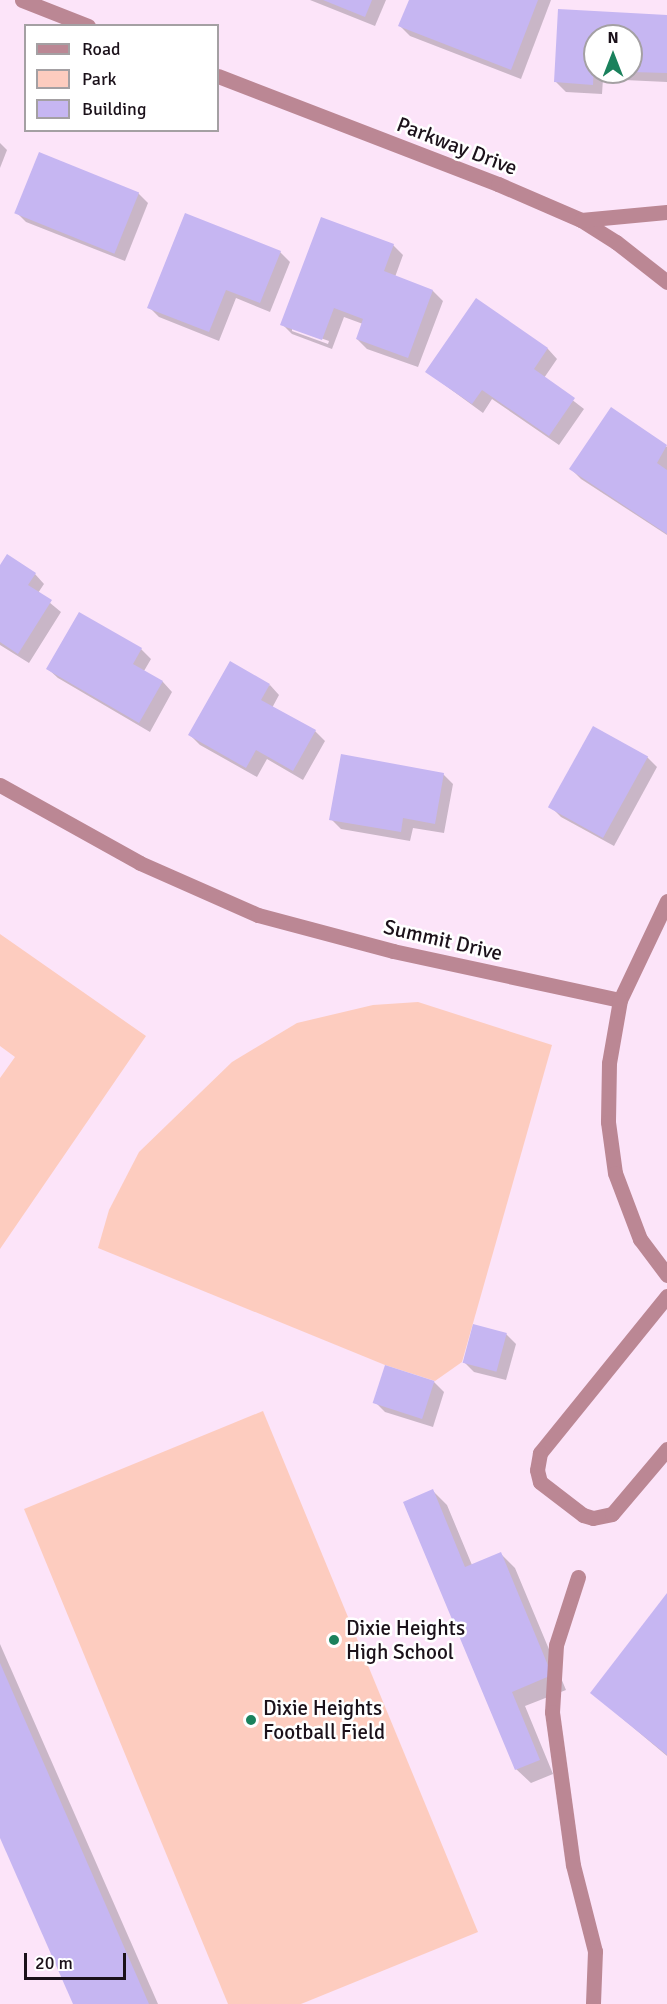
<!DOCTYPE html>
<style>
body{margin:0}
#map{position:relative;width:667px;height:2004px;overflow:hidden;background:#fce4f9;font-family:Signika,sans-serif}
div>[style]{position:absolute}
[style*='--x']{left:calc(var(--x)*1px);top:calc(var(--y)*1px);width:calc(var(--w)*1px);rotate:calc(var(--a)*1deg)}
.green>*{inset:0;background:#fdccbf}
.shadow>*{inset:0;background:#0003}
.building>*{inset:0;background:#c6b6f2;transform-origin:0 0}
.minor>*{height:15px;margin:-7.5px;padding:0 7.5px;transform-origin:7.5px;border-radius:7.5px;background:#bb8794}
.dots>*{width:16px;height:16px;translate:-50% -50%;box-sizing:border-box;border:3px solid #fff;border-radius:50%}
span{translate:-50% -50%;white-space:nowrap;text-align:center;line-height:1.15;-webkit-text-stroke:5px #fff;paint-order:stroke}
.street-label{font-size:21px;color:#1b111a}
.poi-label{font-size:21px;color:#1b111a}
.left{translate:0 -50%;text-align:left}
.legend{position:absolute;left:24px;top:24px;width:195px;height:108px;box-sizing:border-box;background:#fff;border:2px solid #a4a0a3;margin:0;padding:8px 10px;list-style:none;font-size:18px;color:#1b111a}
.legend li{display:flex;align-items:center;gap:12px;height:30px}
.legend b{width:30px;border:2px solid #a4a0a3}
.north{position:absolute;left:583px;top:24px;width:60px;height:60px;box-sizing:border-box;background:#fff;border:2px solid #a4a0a3;border-radius:50%;rotate:0deg;font-size:16px;font-weight:700;line-height:24px;text-align:center;color:#1b111a}
.north::after{content:'';display:block;margin:auto;width:21px;height:27px;background:#1a815c;clip-path:polygon(50% 0,100% 100%,50% 72%,0 100%)}
.scale{position:absolute;left:24px;top:1953px;width:102px;height:27px;box-sizing:border-box;border:3px solid #1b111a;border-top:0;padding-left:8px;font-size:18px;line-height:21px;white-space:nowrap;color:#1b111a;-webkit-text-stroke:4px #fff;paint-order:stroke}
</style>
<div id="map">
<div class="green">
<i style="clip-path:polygon(0 934px,146px 1036px,0 1249px,0 1078px,15px 1057px,0 1046px)"></i>
<i style="clip-path:polygon(418px 1002px,552px 1045px,462px 1362px,435px 1381px,385px 1365px,98px 1248px,109px 1210px,139px 1152px,232px 1062px,297px 1023px,373px 1005px)"></i>
<i style="clip-path:polygon(263px 1411px,478px 1932px,301px 2004px,228px 2004px,24px 1509px)"></i>
</div>
<div class="shadow">
<i style="clip-path:polygon(310px 0,386px 0,375px 26px)"></i>
<i style="clip-path:polygon(410px 0,551px 0,521px 79px,410px 36px,400px 26px)"></i>
<i style="clip-path:polygon(evenodd,560px 10px,667px 16px,667px 82px,603px 79px,602px 94px,566px 92px,556px 82px,560px 10px,595px 36px,631px 36px,631px 72px,595px 72px,595px 36px)"></i>
<i style="clip-path:polygon(0 143px,7px 150px,0 168px)"></i>
<i style="clip-path:polygon(138px 193px,148px 203px,125px 261px,26px 222px,16px 212px)"></i>
<i style="clip-path:polygon(evenodd,393px 245px,403px 255px,395px 277px,433px 291px,443px 301px,418px 367px,367px 349px,357px 339px,363px 324px,344px 317px,332px 349px,292px 334px,282px 324px,393px 245px,292px 328px,329px 341px,328px 344px,292px 331px,292px 328px)"></i>
<i style="clip-path:polygon(280px 252px,290px 262px,270px 312px,236px 298px,219px 341px,159px 317px,149px 307px)"></i>
<i style="clip-path:polygon(476px 300px,548px 349px,557px 359px,544px 378px,584px 409px,559px 445px,492px 399px,483px 413px,427px 372px)"></i>
<i style="clip-path:polygon(611px 409px,667px 447px,667px 535px,581px 479px,571px 469px)"></i>
<i style="clip-path:polygon(0 568px,35px 574px,44px 584px,38px 593px,61px 612px,29px 663px,0 645px)"></i>
<i style="clip-path:polygon(141px 649px,151px 659px,144px 671px,163px 682px,172px 692px,150px 732px,58px 678px,48px 669px)"></i>
<i style="clip-path:polygon(270px 685px,279px 695px,272px 708px,315px 731px,325px 741px,303px 780px,267px 759px,257px 777px,200px 745px,190px 735px)"></i>
<i style="clip-path:polygon(647px 757px,657px 767px,614px 846px,561px 817px,551px 807px)"></i>
<i style="clip-path:polygon(443px 774px,453px 784px,444px 833px,413px 828px,410px 841px,341px 829px,331px 819px)"></i>
<i style="clip-path:polygon(506px 1334px,516px 1344px,506px 1380px,474px 1372px,464px 1362px)"></i>
<i style="clip-path:polygon(434px 1382px,444px 1392px,433px 1427px,385px 1412px,375px 1402px)"></i>
<i style="clip-path:polygon(433px 1491px,447px 1505px,472px 1565px,501px 1554px,515px 1568px,566px 1690px,525px 1706px,553px 1774px,531px 1783px,516px 1769px)"></i>
<i style="clip-path:polygon(667px 1595px,667px 1756px,592px 1693px)"></i>
<i style="clip-path:polygon(0 1644px,158px 2004px,74px 2004px,0 1834px)"></i>
</div>
<div class="building">
<i style="clip-path:polygon(323px 0,372px 0,365px 17px)"></i>
<i style="clip-path:polygon(409px 0,538px 0,511px 70px,398px 26px)"></i>
<i style="clip-path:polygon(558px 9px,667px 15px,667px 73px,631px 72px,631px 36px,595px 36px,593px 85px,554px 82px)"></i>
<i style="left:39px;top:152px;width:108px;height:66px;rotate:22deg"></i>
<i style="clip-path:polygon(185px 213px,281px 251px,260px 303px,226px 290px,209px 332px,147px 308px)"></i>
<i style="clip-path:polygon(321px 217px,394px 244px,384px 271px,433px 290px,408px 358px,356px 339px,363px 319px,334px 308px,322px 340px,280px 325px)"></i>
<i style="clip-path:polygon(476px 298px,548px 348px,534px 369px,575px 398px,549px 436px,482px 390px,472px 404px,425px 372px)"></i>
<i style="clip-path:polygon(611px 407px,667px 445px,657px 463px,667px 470px,667px 534px,569px 469px)"></i>
<i style="clip-path:polygon(7px 554px,36px 573px,28px 585px,52px 600px,18px 654px,0 642px,0 565px)"></i>
<i style="clip-path:polygon(79px 612px,142px 648px,133px 664px,163px 681px,139px 723px,46px 669px)"></i>
<i style="clip-path:polygon(230px 661px,270px 684px,261px 700px,316px 730px,293px 771px,256px 750px,246px 768px,188px 735px)"></i>
<i style="left:593px;top:726px;width:63px;height:93px;rotate:29deg"></i>
<i style="clip-path:polygon(341px 754px,444px 773px,435px 824px,403px 818px,401px 832px,329px 820px)"></i>
<i style="left:473px;top:1324px;width:35px;height:40px;rotate:15deg"></i>
<i style="left:385px;top:1365px;width:52px;height:40px;rotate:18deg"></i>
<i style="clip-path:polygon(433px 1489px,465px 1567px,501px 1552px,552px 1675px,512px 1692px,540px 1760px,515px 1770px,403px 1502px)"></i>
<i style="clip-path:polygon(667px 1593px,667px 1755px,590px 1693px)"></i>
<i style="clip-path:polygon(0 1663px,149px 2004px,73px 2004px,0 1838px)"></i>
</div>
<div class="minor">
<i style="--x:22;--y:0;--w:71;--a:21.5"></i>
<i style="--x:218;--y:76;--w:300;--a:21.1"></i>
<i style="--x:498;--y:184;--w:90;--a:23.4"></i>
<i style="--x:581;--y:220;--w:41;--a:32.2"></i>
<i style="--x:616;--y:242;--w:65;--a:38.1"></i>
<i style="--x:581;--y:220;--w:86;--a:-5.3"></i>
<i style="--x:0;--y:785;--w:160;--a:29.1"></i>
<i style="--x:140;--y:863;--w:129;--a:23.8"></i>
<i style="--x:258;--y:915;--w:140;--a:14.9"></i>
<i style="--x:393;--y:951;--w:232;--a:12.2"></i>
<i style="--x:667;--y:901;--w:110;--a:115.4"></i>
<i style="--x:620;--y:1000;--w:64;--a:99.9"></i>
<i style="--x:609;--y:1063;--w:59;--a:91"></i>
<i style="--x:608;--y:1122;--w:51;--a:82.2"></i>
<i style="--x:615;--y:1173;--w:71;--a:69.3"></i>
<i style="--x:640;--y:1239;--w:45;--a:53.1"></i>
<i style="--x:667;--y:1296;--w:202;--a:129"></i>
<i style="--x:540;--y:1453;--w:17;--a:100"></i>
<i style="--x:537;--y:1470;--w:12;--a:76"></i>
<i style="--x:540;--y:1482;--w:54;--a:37.5"></i>
<i style="--x:583;--y:1515;--w:10;--a:17"></i>
<i style="--x:593;--y:1518;--w:19;--a:-12"></i>
<i style="--x:612;--y:1514;--w:85;--a:-49.8"></i>
<i style="--x:578;--y:1577;--w:71;--a:107.9"></i>
<i style="--x:556;--y:1645;--w:67;--a:93.4"></i>
<i style="--x:552;--y:1712;--w:154;--a:82.2"></i>
<i style="--x:573;--y:1865;--w:89;--a:75.7"></i>
<i style="--x:595;--y:1951;--w:53;--a:92.2"></i>
</div>
<div class="dots">
<i style="left:334px;top:1640px;background:#1a815c"></i>
<i style="left:251px;top:1720px;background:#1a815c"></i>
</div>
<div class="street-label">
<span style="left:457px;top:146px;rotate:21deg">Parkway Drive</span>
<span style="left:443px;top:940px;rotate:13deg">Summit Drive</span>
</div>
<div class="poi-label">
<span class="left" style="left:346px;top:1640px">Dixie Heights<br>High School</span>
<span class="left" style="left:263px;top:1720px">Dixie Heights<br>Football Field</span>
</div>
<ul class="legend">
<li><b style="height:8px;background:#bb8794"></b>Road</li>
<li><b style="height:16px;background:#fdccbf"></b>Park</li>
<li><b style="height:16px;background:#c6b6f2"></b>Building</li>
</ul>
<div class="north">N</div>
<div class="scale">20 m</div>
</div>
